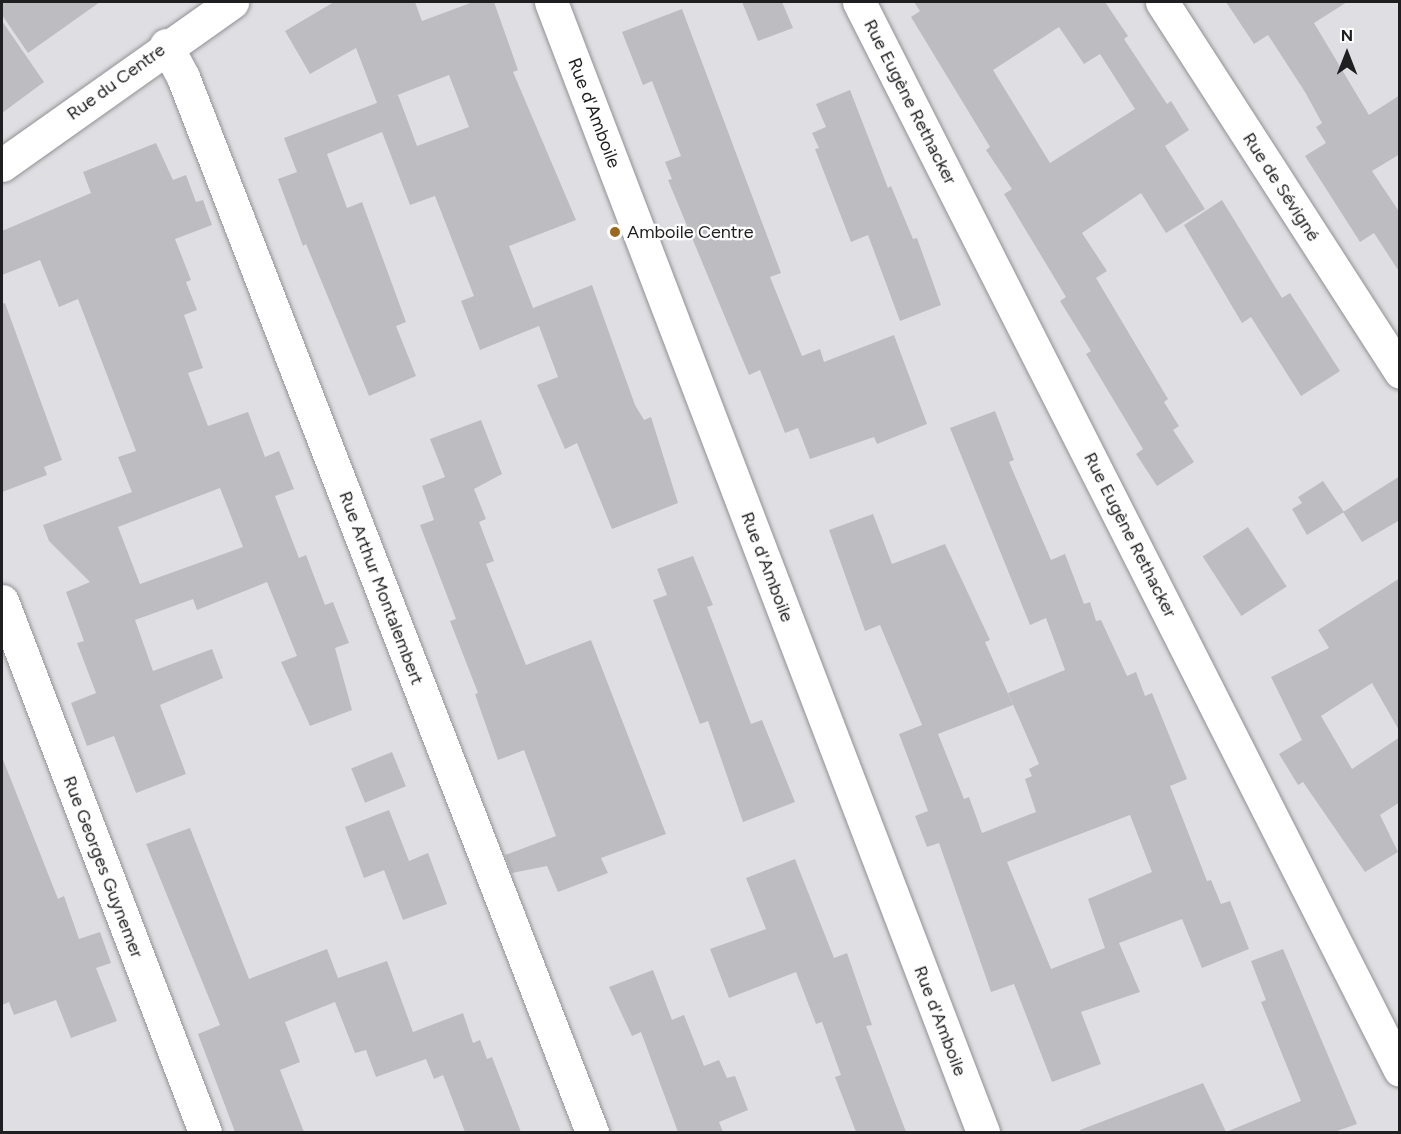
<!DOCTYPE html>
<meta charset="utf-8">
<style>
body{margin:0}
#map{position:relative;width:1401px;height:1134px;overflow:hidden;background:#dfdfe3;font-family:Figtree,sans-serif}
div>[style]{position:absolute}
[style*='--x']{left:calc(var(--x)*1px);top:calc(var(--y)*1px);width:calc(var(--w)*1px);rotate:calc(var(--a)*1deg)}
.building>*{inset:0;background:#bdbdc1;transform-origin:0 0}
.roads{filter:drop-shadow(0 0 2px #919195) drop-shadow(0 0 2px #919195)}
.minor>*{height:33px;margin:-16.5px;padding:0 16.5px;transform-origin:16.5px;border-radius:16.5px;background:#fff}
.dots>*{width:16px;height:16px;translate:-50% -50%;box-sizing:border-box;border:3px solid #fff;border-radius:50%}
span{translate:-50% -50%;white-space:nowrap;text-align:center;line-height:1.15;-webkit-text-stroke:4.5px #fff;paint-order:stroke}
.street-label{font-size:18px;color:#1f1e20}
.poi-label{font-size:18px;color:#1f1e20}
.left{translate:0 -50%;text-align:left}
.frame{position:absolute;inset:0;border:3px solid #1f1e20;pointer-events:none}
.north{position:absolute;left:1317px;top:24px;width:60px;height:60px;-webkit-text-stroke:4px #fff;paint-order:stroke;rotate:0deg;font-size:16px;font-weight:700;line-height:24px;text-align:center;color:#1f1e20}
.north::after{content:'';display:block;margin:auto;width:21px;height:27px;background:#1f1e20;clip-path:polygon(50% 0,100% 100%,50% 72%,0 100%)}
</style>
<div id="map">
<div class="building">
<i style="clip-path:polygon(2px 2px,100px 2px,28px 53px,2px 15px)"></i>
<i style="clip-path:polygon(334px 2px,415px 2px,422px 21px,473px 2px,494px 2px,518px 70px,513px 72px,576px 220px,509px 246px,533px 308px,592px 285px,635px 405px,644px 420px,651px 417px,678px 503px,612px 529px,577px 443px,565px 449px,537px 385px,558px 377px,539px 326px,480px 350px,461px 301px,474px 296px,435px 196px,410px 205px,382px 132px,327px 154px,347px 208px,362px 202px,406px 322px,396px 326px,416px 376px,369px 396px,306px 244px,303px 246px,278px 179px,297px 172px,284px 138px,398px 95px,417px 146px,469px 127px,449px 75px,377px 103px,356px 48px,310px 74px,285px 31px)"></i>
<i style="clip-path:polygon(742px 2px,782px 2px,793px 28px,758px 41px)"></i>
<i style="clip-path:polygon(evenodd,914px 2px,1105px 2px,1128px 36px,1124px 39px,1167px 104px,1171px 101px,1189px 130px,1165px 146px,1205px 209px,1166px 233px,1141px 193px,1082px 233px,1107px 271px,1096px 278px,1168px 399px,1164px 402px,1179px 426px,1173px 430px,1194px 462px,1157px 486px,1136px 454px,1143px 449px,1086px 354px,1091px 351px,1060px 301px,1066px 297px,1004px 194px,1012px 189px,986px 150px,990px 147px,911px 17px,920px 11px,914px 2px,1059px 27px,1084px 64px,1100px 54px,1135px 109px,1050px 163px,993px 70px,1059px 27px)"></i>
<i style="clip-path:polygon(1226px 2px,1347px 2px,1314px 23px,1369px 115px,1400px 95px,1400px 154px,1372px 171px,1400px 213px,1400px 273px,1374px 233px,1360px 242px,1305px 156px,1326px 143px,1316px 127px,1322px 123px,1305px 92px,1268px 35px,1254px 44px)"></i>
<i style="clip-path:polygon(682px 9px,781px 273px,770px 277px,802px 356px,820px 349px,824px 362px,894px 335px,927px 424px,877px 444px,874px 437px,810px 459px,798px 428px,785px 433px,760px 370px,749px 375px,668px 180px,672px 179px,665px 162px,681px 156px,652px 81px,643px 85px,622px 32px)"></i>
<i style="clip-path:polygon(2px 21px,44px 82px,2px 113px)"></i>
<i style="clip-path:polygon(850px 90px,888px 188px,891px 186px,913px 239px,917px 238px,941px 305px,900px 321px,868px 235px,851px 242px,815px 149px,819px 148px,812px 133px,826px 127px,816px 104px)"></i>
<i style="clip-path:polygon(evenodd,156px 143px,173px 180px,186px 175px,196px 202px,203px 200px,212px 225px,175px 239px,191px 280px,186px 282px,197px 310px,184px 315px,203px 368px,188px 373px,208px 426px,248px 412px,265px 457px,279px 451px,294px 489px,275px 496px,299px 558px,306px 555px,325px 605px,333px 602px,349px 643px,335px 648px,352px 710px,310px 726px,281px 662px,297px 656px,267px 582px,197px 610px,193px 599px,135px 620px,153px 671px,212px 649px,223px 678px,160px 705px,186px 774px,136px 793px,114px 736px,87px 746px,71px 703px,96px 693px,77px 643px,84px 641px,66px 592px,90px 582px,49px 541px,43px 525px,132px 492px,118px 457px,136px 451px,78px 299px,59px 307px,40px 260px,2px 275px,2px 231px,91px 193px,83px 172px,156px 143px,220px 488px,243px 547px,140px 584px,118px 527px,220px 488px)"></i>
<i style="clip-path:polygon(1222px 200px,1282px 298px,1290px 293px,1340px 371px,1301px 396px,1251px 317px,1242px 323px,1184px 225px)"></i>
<i style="clip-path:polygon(5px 303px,62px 460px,44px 467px,47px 475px,2px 492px,2px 304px)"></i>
<i style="clip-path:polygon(evenodd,995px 411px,1014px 460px,1009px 462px,1051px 560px,1065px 554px,1084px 604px,1090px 602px,1096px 621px,1101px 620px,1127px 676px,1136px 672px,1145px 696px,1152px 693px,1187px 779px,1170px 786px,1207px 881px,1211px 880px,1221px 904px,1230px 901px,1249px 949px,1202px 968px,1182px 919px,1119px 943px,1140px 992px,1081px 1012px,1101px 1064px,1052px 1082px,1014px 984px,991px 992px,939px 843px,927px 847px,915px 816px,928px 811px,899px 734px,922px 725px,880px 625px,865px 631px,829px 530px,873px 514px,892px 564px,945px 544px,990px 640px,985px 642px,1013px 705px,938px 734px,964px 799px,969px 797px,982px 833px,1036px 812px,1025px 779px,1032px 776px,1029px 769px,1039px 764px,1008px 693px,1065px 670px,1046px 618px,1030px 625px,950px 428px,995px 411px,1130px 815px,1152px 872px,1088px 899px,1105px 948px,1051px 969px,1007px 862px,1130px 815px)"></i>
<i style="clip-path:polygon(481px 420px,502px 474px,474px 489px,486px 519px,479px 522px,494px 561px,486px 564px,526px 665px,591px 640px,666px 834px,601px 858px,608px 873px,558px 892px,547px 866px,512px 873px,505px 855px,556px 836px,524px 750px,498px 760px,475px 694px,478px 693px,450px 621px,456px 619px,420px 525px,434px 520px,422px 486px,445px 477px,430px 439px)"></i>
<i style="clip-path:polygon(1400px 476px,1400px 520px,1362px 542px,1343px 512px)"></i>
<i style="clip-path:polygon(1323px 481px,1344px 512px,1307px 535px,1292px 509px,1302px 503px,1298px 497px)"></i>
<i style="left:1248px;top:527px;width:71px;height:54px;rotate:57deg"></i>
<i style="clip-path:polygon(693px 556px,713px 605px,707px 607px,751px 724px,762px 720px,795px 802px,743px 822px,708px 721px,700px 724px,653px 600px,667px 595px,657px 569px)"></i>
<i style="clip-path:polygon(1400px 578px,1400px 732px,1372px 683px,1321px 716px,1352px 769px,1400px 737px,1400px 802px,1380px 815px,1398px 852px,1365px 872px,1303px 782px,1298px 785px,1279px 754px,1302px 740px,1271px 677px,1329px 648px,1318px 630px)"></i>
<i style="left:392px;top:752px;width:37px;height:44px;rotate:68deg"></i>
<i style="clip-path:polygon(2px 757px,58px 899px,64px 896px,79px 939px,100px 932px,111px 963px,96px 968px,117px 1021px,71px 1038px,56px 1000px,14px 1015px,9px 1002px,2px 1005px)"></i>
<i style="clip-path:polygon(389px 810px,409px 861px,428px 853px,447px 904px,403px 920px,384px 870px,402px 863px,364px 878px,345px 827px)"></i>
<i style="clip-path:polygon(190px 828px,249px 979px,327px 949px,338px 978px,387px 961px,413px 1032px,463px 1013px,473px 1043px,480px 1040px,487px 1059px,492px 1057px,521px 1132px,465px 1132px,443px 1075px,434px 1079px,426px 1059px,376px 1077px,366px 1050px,355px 1053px,335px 1002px,285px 1022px,300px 1062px,280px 1070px,304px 1132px,235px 1132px,198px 1034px,220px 1025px,146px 844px)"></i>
<i style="clip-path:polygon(795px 859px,834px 958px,847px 953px,872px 1025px,866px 1026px,906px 1132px,856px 1132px,835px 1077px,841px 1075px,822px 1022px,816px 1024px,796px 972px,729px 998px,710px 949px,766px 929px,746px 878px)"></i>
<i style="clip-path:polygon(1283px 949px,1357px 1124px,1334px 1132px,1226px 1132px,1301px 1101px,1261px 1002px,1266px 1000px,1251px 961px)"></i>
<i style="clip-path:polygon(653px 970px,672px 1020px,684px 1015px,704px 1066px,719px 1060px,727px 1078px,735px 1076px,748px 1110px,719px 1122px,723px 1132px,678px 1132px,641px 1032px,632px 1036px,609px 987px)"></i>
<i style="clip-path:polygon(1203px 1083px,1226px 1132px,1081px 1132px,1080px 1130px)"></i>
</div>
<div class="roads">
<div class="minor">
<i style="--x:551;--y:2;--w:1210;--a:69.08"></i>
<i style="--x:859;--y:2;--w:1197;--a:63.14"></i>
<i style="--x:1162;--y:2;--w:440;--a:57.2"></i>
<i style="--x:166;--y:45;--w:36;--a:62"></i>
<i style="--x:183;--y:77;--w:1132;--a:68.81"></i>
<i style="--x:2;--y:165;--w:282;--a:-35.3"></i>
<i style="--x:2;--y:601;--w:568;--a:69.08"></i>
</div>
</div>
<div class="dots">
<i style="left:615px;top:232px;background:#9b681e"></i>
</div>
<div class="street-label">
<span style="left:116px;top:82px;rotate:-36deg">Rue du Centre</span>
<span style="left:910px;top:102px;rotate:63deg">Rue Eugène Rethacker</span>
<span style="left:594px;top:113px;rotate:69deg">Rue d'Amboile</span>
<span style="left:1281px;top:187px;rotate:57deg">Rue de Sévigné</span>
<span style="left:1130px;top:535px;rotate:63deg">Rue Eugène Rethacker</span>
<span style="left:767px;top:567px;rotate:69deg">Rue d'Amboile</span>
<span style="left:381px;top:588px;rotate:69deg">Rue Arthur Montalembert</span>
<span style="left:103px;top:867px;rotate:69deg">Rue Georges Guynemer</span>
<span style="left:940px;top:1021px;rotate:69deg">Rue d'Amboile</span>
</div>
<div class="poi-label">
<span class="left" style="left:627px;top:232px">Amboile Centre</span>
</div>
<div class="frame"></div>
<div class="north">N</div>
</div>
